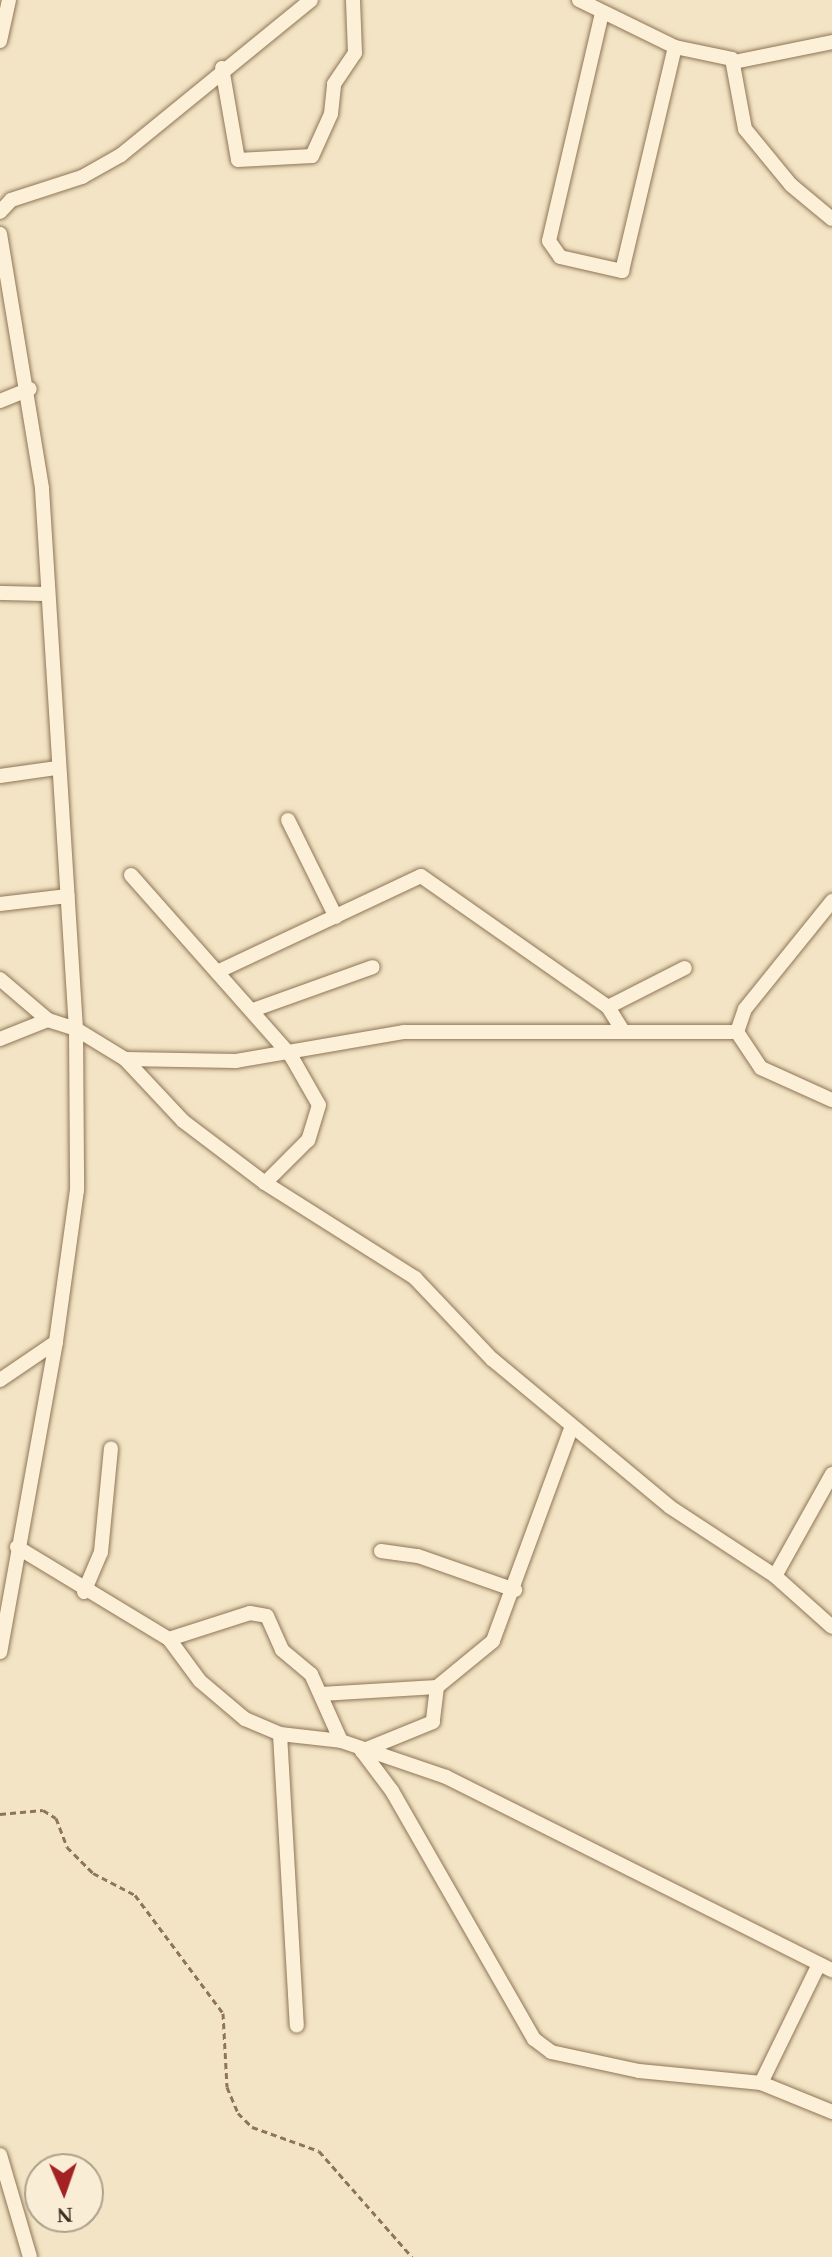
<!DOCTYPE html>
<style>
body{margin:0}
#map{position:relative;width:832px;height:2257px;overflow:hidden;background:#f2e4c4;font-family:Georgia,serif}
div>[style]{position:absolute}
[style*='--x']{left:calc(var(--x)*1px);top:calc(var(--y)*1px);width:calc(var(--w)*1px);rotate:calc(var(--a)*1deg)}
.path>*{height:3px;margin-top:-1.5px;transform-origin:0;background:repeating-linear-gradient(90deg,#8f7558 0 6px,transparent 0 10px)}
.roads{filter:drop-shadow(0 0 2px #8f7558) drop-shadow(0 0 2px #8f7558)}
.minor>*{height:14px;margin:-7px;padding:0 7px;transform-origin:7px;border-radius:7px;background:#fcf1d8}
span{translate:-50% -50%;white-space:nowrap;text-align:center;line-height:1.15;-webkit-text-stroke:6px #f9eed5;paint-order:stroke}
.north{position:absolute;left:24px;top:2153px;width:80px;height:80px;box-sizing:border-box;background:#f9eed5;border:2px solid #aea18c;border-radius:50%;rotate:178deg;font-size:22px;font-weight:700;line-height:32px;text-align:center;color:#3e2d1e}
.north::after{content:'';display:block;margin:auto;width:28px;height:36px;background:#a52224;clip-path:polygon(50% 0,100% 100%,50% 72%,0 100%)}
</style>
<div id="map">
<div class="path">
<i style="--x:0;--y:1814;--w:43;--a:-5.3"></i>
<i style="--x:43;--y:1810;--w:15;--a:32"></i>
<i style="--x:56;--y:1818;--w:31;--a:69"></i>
<i style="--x:67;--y:1847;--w:37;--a:45"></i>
<i style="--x:93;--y:1873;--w:47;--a:27.6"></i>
<i style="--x:135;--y:1895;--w:147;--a:53.3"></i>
<i style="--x:223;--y:2013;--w:74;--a:86.9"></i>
<i style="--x:227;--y:2087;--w:28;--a:67"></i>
<i style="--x:238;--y:2113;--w:20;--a:45"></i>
<i style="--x:252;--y:2127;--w:71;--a:19.7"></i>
<i style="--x:319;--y:2151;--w:141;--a:48.7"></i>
</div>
<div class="roads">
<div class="minor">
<i style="--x:579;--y:0;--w:107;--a:26.1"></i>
<i style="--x:675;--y:47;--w:58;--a:11.9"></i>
<i style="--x:732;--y:59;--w:71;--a:79.5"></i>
<i style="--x:745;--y:129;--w:72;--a:50.6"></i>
<i style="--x:791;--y:185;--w:53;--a:39.7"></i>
<i style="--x:602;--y:13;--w:234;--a:103.1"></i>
<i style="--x:549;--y:241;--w:19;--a:55"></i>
<i style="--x:560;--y:257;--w:64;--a:12.7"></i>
<i style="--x:622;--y:271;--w:230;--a:-76.7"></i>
<i style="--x:0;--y:41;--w:42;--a:-77.6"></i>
<i style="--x:734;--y:62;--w:100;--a:-11.5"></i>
<i style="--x:222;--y:68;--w:93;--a:80.1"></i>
<i style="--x:238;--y:160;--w:74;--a:-3.1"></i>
<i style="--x:312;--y:156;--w:46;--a:-65.7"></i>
<i style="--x:331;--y:114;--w:30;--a:-84"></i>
<i style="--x:334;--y:84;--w:37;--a:-56"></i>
<i style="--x:355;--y:53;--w:53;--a:-92.2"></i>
<i style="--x:0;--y:212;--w:16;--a:-47"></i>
<i style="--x:11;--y:200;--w:75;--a:-17.9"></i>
<i style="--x:82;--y:177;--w:45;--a:-29.4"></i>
<i style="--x:121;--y:155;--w:245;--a:-39.2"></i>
<i style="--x:0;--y:234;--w:258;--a:80.6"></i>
<i style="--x:42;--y:489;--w:541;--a:86.4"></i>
<i style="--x:76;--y:1029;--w:161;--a:89.6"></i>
<i style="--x:77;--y:1190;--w:153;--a:97.9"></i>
<i style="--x:56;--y:1342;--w:315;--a:100.2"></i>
<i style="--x:0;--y:401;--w:32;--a:-22"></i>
<i style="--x:0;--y:593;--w:48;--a:1.2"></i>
<i style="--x:0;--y:776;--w:58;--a:-8"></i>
<i style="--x:288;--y:820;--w:108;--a:63.7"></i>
<i style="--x:131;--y:875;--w:242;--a:48.5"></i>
<i style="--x:291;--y:1056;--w:56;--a:60.3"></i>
<i style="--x:319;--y:1105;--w:37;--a:107"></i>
<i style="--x:308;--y:1140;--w:61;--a:135"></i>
<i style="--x:0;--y:904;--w:68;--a:-6.7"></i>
<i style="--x:217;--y:972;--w:225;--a:-25.2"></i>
<i style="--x:421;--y:876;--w:228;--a:35"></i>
<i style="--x:608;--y:1007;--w:28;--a:58"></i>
<i style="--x:0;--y:979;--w:63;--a:40.5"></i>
<i style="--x:48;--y:1020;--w:29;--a:18"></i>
<i style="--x:76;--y:1029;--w:57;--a:31.5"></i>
<i style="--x:125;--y:1059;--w:85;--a:46.9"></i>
<i style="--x:183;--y:1121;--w:103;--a:37.1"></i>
<i style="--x:265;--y:1183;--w:178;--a:32.3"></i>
<i style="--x:415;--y:1278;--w:112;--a:46.5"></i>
<i style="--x:492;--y:1359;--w:231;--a:39.7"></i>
<i style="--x:670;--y:1507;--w:126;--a:33.3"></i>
<i style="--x:775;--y:1576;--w:76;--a:41.8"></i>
<i style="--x:608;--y:1007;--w:86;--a:-26.9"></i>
<i style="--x:253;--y:1010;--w:127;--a:-19.7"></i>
<i style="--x:737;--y:1032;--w:43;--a:56.3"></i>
<i style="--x:761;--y:1068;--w:78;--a:24.3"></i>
<i style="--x:0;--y:1039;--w:52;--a:-21.6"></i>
<i style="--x:125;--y:1059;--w:111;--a:1"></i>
<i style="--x:236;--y:1061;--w:170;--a:-9.8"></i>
<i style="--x:404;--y:1032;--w:333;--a:0"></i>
<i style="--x:737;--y:1032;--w:24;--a:-71"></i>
<i style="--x:745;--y:1009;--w:139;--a:-51.1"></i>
<i style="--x:0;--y:1380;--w:68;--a:-34.2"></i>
<i style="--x:572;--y:1426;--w:229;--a:110.2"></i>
<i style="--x:493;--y:1641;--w:72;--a:140.6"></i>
<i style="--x:437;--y:1687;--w:35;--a:97"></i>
<i style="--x:433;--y:1722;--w:77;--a:157.8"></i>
<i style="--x:362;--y:1751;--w:50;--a:53.1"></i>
<i style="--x:392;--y:1791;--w:286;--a:60.2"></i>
<i style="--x:534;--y:2039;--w:21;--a:37"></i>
<i style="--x:551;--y:2052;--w:90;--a:12.2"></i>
<i style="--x:639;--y:2071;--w:123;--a:5.6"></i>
<i style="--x:761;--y:2083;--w:77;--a:22.2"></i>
<i style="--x:17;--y:1547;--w:178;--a:31.2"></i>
<i style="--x:169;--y:1639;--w:52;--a:53.6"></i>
<i style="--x:200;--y:1681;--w:59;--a:40.2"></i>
<i style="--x:245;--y:1719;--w:38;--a:23"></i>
<i style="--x:280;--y:1734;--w:61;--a:6.5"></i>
<i style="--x:341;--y:1741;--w:111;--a:18.9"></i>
<i style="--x:446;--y:1777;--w:432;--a:26.6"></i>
<i style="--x:381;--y:1551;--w:37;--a:8"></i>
<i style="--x:418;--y:1556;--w:103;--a:19.3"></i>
<i style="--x:775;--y:1576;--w:117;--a:-60.8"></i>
<i style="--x:84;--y:1592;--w:43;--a:-67"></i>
<i style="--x:101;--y:1552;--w:104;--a:-84.5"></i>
<i style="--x:169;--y:1639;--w:85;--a:-17.8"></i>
<i style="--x:250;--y:1613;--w:17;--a:10"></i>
<i style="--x:267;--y:1616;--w:37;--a:66"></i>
<i style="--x:282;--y:1650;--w:38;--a:40"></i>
<i style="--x:311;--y:1674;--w:73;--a:65.9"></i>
<i style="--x:321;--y:1694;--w:116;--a:-3.5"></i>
<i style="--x:280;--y:1734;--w:292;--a:86.7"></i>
<i style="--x:761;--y:2083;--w:132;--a:-64"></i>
<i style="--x:0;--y:2155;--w:106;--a:73.6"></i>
</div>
</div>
<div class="north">N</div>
</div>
